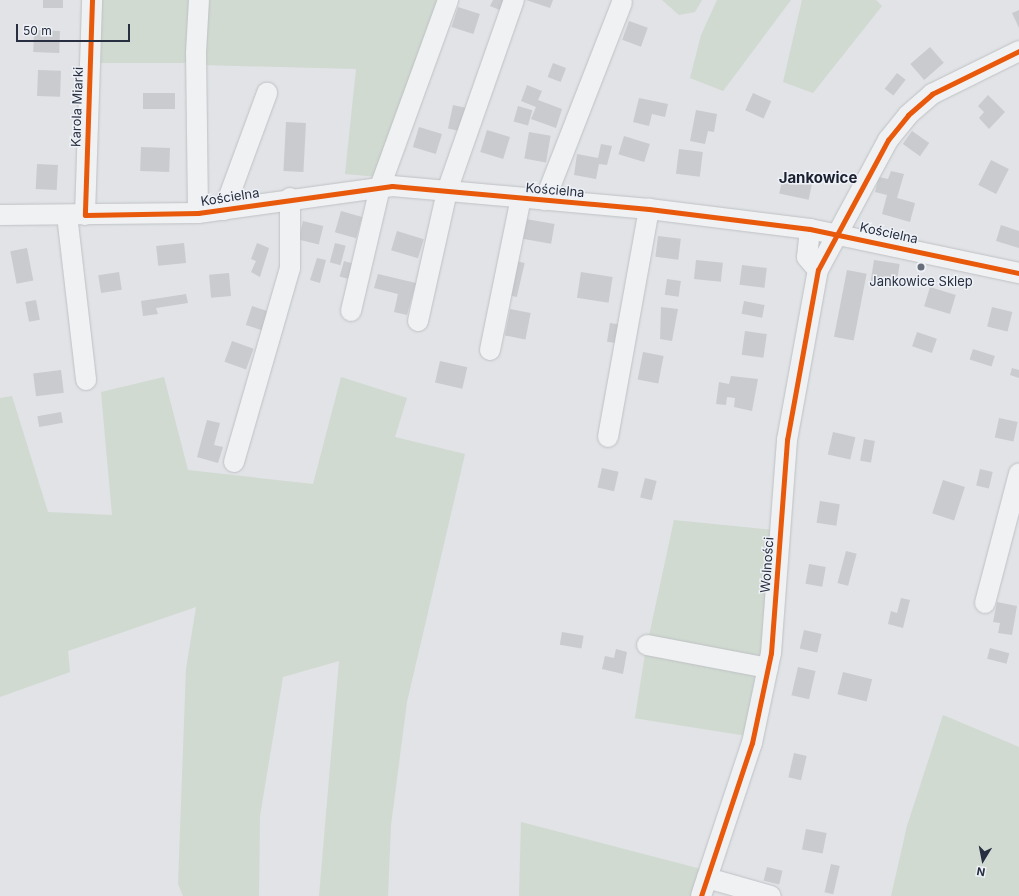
<!DOCTYPE html>
<meta charset="utf-8">
<style>
body{margin:0}
#map{position:relative;width:1019px;height:896px;overflow:hidden;background:#e1e3e6;font-family:Inter,sans-serif}
div>[style]{position:absolute}
[style*='--x']{left:calc(var(--x)*1px);top:calc(var(--y)*1px);width:calc(var(--w)*1px);rotate:calc(var(--a)*1deg)}
.green>*{inset:0;background:#d0dad1;transform-origin:0 0}
.building>*{inset:0;background:#c9cbce;transform-origin:0 0}
.roads{filter:drop-shadow(0 0 1px #bfc1c4) drop-shadow(0 0 1px #bfc1c4)}
.minor>*{height:20px;margin:-10px;padding:0 10px;transform-origin:10px;border-radius:10px;background:#f0f1f3}
.cycleway>*{height:5px;margin:-2.5px;padding:0 2.5px;transform-origin:2.5px;border-radius:2.5px;background:#e8590c}
.dots>*{width:11px;height:11px;translate:-50% -50%;box-sizing:border-box;border:2px solid #eef1f6;border-radius:50%}
span{translate:-50% -50%;white-space:nowrap;text-align:center;line-height:1.15;-webkit-text-stroke:3px #eef1f6;paint-order:stroke}
.street-label{font-size:13px;color:#272f40}
.poi-label{font-size:13px;color:#272f40}
.quarter-label{font-size:15px;color:#1a2030;font-weight:700}
.north{position:absolute;left:963px;top:840px;width:40px;height:40px;-webkit-text-stroke:3px #eef1f6;paint-order:stroke;rotate:190deg;font-size:11px;font-weight:700;line-height:16px;text-align:center;color:#272f40}
.north::after{content:'';display:block;margin:auto;width:14px;height:18px;background:#272f40;clip-path:polygon(50% 0,100% 100%,50% 72%,0 100%)}
.scale{position:absolute;left:16px;top:24px;width:114px;height:18px;box-sizing:border-box;border:2px solid #272f40;border-top:0;padding-left:5px;font-size:12px;line-height:14px;white-space:nowrap;color:#272f40;-webkit-text-stroke:3px #eef1f6;paint-order:stroke}
</style>
<div id="map">
<div class="green">
<i style="left:98px;top:0;width:94px;height:63px"></i>
<i style="clip-path:polygon(203px 0,439px 0,378px 177px,345px 174px,356px 69px,201px 65px)"></i>
<i style="clip-path:polygon(662px 0,702px 0,695px 12px,679px 15px)"></i>
<i style="clip-path:polygon(717px 0,791px 0,723px 91px,690px 78px,701px 35px)"></i>
<i style="clip-path:polygon(802px 0,876px 0,882px 6px,813px 93px,783px 82px)"></i>
<i style="clip-path:polygon(164px 377px,188px 470px,313px 484px,341px 377px,407px 398px,395px 437px,465px 454px,407px 702px,391px 825px,388px 896px,319px 896px,339px 661px,283px 677px,260px 816px,259px 896px,183px 896px,178px 884px,186px 669px,196px 607px,68px 651px,70px 672px,0 697px,0 398px,12px 396px,48px 512px,112px 515px,101px 392px)"></i>
<i style="clip-path:polygon(674px 520px,775px 530px,762px 660px,647px 645px)"></i>
<i style="left:645px;top:654px;width:112px;height:65px;rotate:9deg"></i>
<i style="clip-path:polygon(943px 715px,1019px 747px,1019px 896px,891px 896px,907px 826px)"></i>
<i style="clip-path:polygon(521px 822px,701px 869px,692px 896px,519px 896px)"></i>
</div>
<div class="building">
<i style="left:43px;top:0;width:20px;height:8px"></i>
<i style="clip-path:polygon(493px 0,507px 0,502px 11px,490px 6px)"></i>
<i style="clip-path:polygon(526px 0,553px 0,550px 8px)"></i>
<i style="left:458px;top:7px;width:23px;height:21px;rotate:18deg"></i>
<i style="clip-path:polygon(1019px 10px,1019px 28px,1012px 13px)"></i>
<i style="left:629px;top:21px;width:20px;height:20px;rotate:20deg"></i>
<i style="left:34px;top:30px;width:26px;height:22px;rotate:2deg"></i>
<i style="left:930px;top:47px;width:21px;height:26px;rotate:49deg"></i>
<i style="left:553px;top:63px;width:14px;height:15px;rotate:21deg"></i>
<i style="left:38px;top:70px;width:23px;height:26px;rotate:2deg"></i>
<i style="left:897px;top:73px;width:11px;height:20px;rotate:38deg"></i>
<i style="clip-path:polygon(527px 85px,542px 91px,538px 100px,562px 109px,556px 128px,531px 119px,536px 107px,521px 101px)"></i>
<i style="left:143px;top:93px;width:32px;height:16px"></i>
<i style="left:753px;top:93px;width:20px;height:19px;rotate:24deg"></i>
<i style="clip-path:polygon(988px 95px,1005px 112px,989px 129px,979px 118px,984px 112px,978px 106px)"></i>
<i style="clip-path:polygon(639px 98px,668px 104px,665px 117px,652px 114px,649px 126px,633px 122px)"></i>
<i style="left:453px;top:105px;width:14px;height:24px;rotate:12deg"></i>
<i style="left:518px;top:106px;width:15px;height:16px;rotate:16deg"></i>
<i style="clip-path:polygon(696px 110px,717px 114px,714px 132px,708px 131px,705px 144px,690px 141px)"></i>
<i style="left:286px;top:122px;width:20px;height:49px;rotate:3deg"></i>
<i style="left:419px;top:127px;width:24px;height:21px;rotate:17deg"></i>
<i style="left:487px;top:130px;width:24px;height:23px;rotate:17deg"></i>
<i style="left:912px;top:131px;width:21px;height:16px;rotate:35deg"></i>
<i style="left:529px;top:132px;width:22px;height:27px;rotate:10deg"></i>
<i style="left:624px;top:136px;width:27px;height:19px;rotate:17deg"></i>
<i style="clip-path:polygon(601px 144px,612px 146px,607px 165px,599px 164px,596px 179px,574px 175px,577px 154px,598px 158px)"></i>
<i style="left:141px;top:147px;width:29px;height:24px;rotate:2deg"></i>
<i style="left:679px;top:149px;width:24px;height:25px;rotate:7deg"></i>
<i style="left:991px;top:160px;width:20px;height:28px;rotate:27deg"></i>
<i style="left:37px;top:164px;width:21px;height:25px;rotate:3deg"></i>
<i style="clip-path:polygon(891px 171px,904px 174px,897px 198px,915px 203px,910px 222px,882px 214px,887px 195px,875px 192px,879px 177px,888px 179px)"></i>
<i style="left:783px;top:176px;width:30px;height:18px;rotate:12deg"></i>
<i style="left:341px;top:211px;width:22px;height:22px;rotate:16deg"></i>
<i style="left:526px;top:219px;width:29px;height:20px;rotate:10deg"></i>
<i style="left:303px;top:221px;width:21px;height:19px;rotate:14deg"></i>
<i style="clip-path:polygon(1001px 225px,1019px 231px,1019px 248px,996px 241px)"></i>
<i style="left:397px;top:231px;width:28px;height:20px;rotate:17deg"></i>
<i style="left:658px;top:236px;width:23px;height:21px;rotate:7deg"></i>
<i style="left:184px;top:243px;width:20px;height:28px;rotate:84deg"></i>
<i style="clip-path:polygon(257px 243px,269px 248px,260px 277px,251px 272px,256px 261px,251px 259px)"></i>
<i style="left:335px;top:243px;width:11px;height:20px;rotate:15deg"></i>
<i style="left:27px;top:248px;width:33px;height:17px;rotate:79deg"></i>
<i style="clip-path:polygon(317px 258px,326px 260px,320px 283px,310px 280px)"></i>
<i style="left:512px;top:260px;width:13px;height:35px;rotate:13deg"></i>
<i style="left:696px;top:260px;width:27px;height:19px;rotate:6deg"></i>
<i style="left:874px;top:260px;width:26px;height:21px;rotate:9deg"></i>
<i style="left:344px;top:261px;width:15px;height:16px;rotate:16deg"></i>
<i style="left:742px;top:265px;width:25px;height:20px;rotate:7deg"></i>
<i style="left:847px;top:270px;width:20px;height:68px;rotate:11deg"></i>
<i style="left:119px;top:272px;width:18px;height:21px;rotate:81deg"></i>
<i style="left:581px;top:272px;width:32px;height:26px;rotate:9deg"></i>
<i style="left:229px;top:273px;width:23px;height:20px;rotate:85deg"></i>
<i style="clip-path:polygon(378px 274px,416px 283px,407px 315px,394px 312px,398px 294px,374px 288px)"></i>
<i style="left:667px;top:279px;width:14px;height:16px;rotate:8deg"></i>
<i style="left:930px;top:287px;width:27px;height:20px;rotate:17deg"></i>
<i style="clip-path:polygon(186px 294px,188px 303px,156px 308px,158px 314px,143px 316px,141px 301px)"></i>
<i style="left:36px;top:300px;width:20px;height:11px;rotate:79deg"></i>
<i style="left:744px;top:301px;width:21px;height:13px;rotate:11deg"></i>
<i style="left:252px;top:306px;width:25px;height:20px;rotate:18deg"></i>
<i style="clip-path:polygon(661px 307px,678px 309px,672px 341px,660px 339px)"></i>
<i style="left:992px;top:307px;width:21px;height:20px;rotate:14deg"></i>
<i style="left:510px;top:309px;width:21px;height:27px;rotate:11deg"></i>
<i style="left:610px;top:323px;width:13px;height:19px;rotate:9deg"></i>
<i style="left:745px;top:331px;width:22px;height:24px;rotate:8deg"></i>
<i style="left:917px;top:332px;width:21px;height:15px;rotate:19deg"></i>
<i style="left:232px;top:341px;width:23px;height:22px;rotate:20deg"></i>
<i style="left:973px;top:349px;width:23px;height:11px;rotate:18deg"></i>
<i style="left:643px;top:352px;width:21px;height:28px;rotate:11deg"></i>
<i style="left:440px;top:361px;width:28px;height:22px;rotate:13deg"></i>
<i style="clip-path:polygon(1012px 368px,1019px 370px,1019px 378px,1010px 375px)"></i>
<i style="left:61px;top:370px;width:23px;height:28px;rotate:83deg"></i>
<i style="clip-path:polygon(731px 376px,758px 379px,752px 411px,734px 407px,735px 398px,727px 397px,726px 405px,716px 404px,719px 382px,729px 384px)"></i>
<i style="left:61px;top:412px;width:11px;height:24px;rotate:80deg"></i>
<i style="left:999px;top:418px;width:19px;height:20px;rotate:12deg"></i>
<i style="clip-path:polygon(207px 420px,220px 423px,214px 445px,223px 447px,218px 463px,197px 457px)"></i>
<i style="left:833px;top:432px;width:23px;height:23px;rotate:13deg"></i>
<i style="left:864px;top:439px;width:11px;height:22px;rotate:10deg"></i>
<i style="left:602px;top:468px;width:17px;height:20px;rotate:13deg"></i>
<i style="left:980px;top:469px;width:13px;height:17px;rotate:13deg"></i>
<i style="left:645px;top:478px;width:12px;height:20px;rotate:14deg"></i>
<i style="left:943px;top:480px;width:23px;height:35px;rotate:18deg"></i>
<i style="left:820px;top:501px;width:20px;height:22px;rotate:9deg"></i>
<i style="left:846px;top:551px;width:11px;height:33px;rotate:15deg"></i>
<i style="left:809px;top:564px;width:17px;height:20px;rotate:10deg"></i>
<i style="clip-path:polygon(901px 598px,910px 600px,903px 628px,888px 624px,891px 611px,897px 613px)"></i>
<i style="clip-path:polygon(997px 602px,1017px 606px,1012px 635px,998px 633px,1000px 623px,993px 622px)"></i>
<i style="left:804px;top:630px;width:18px;height:19px;rotate:13deg"></i>
<i style="left:562px;top:632px;width:22px;height:13px;rotate:10deg"></i>
<i style="left:990px;top:648px;width:20px;height:11px;rotate:15deg"></i>
<i style="clip-path:polygon(616px 649px,627px 652px,623px 674px,602px 669px,605px 656px,614px 658px)"></i>
<i style="left:798px;top:667px;width:18px;height:29px;rotate:13deg"></i>
<i style="left:843px;top:672px;width:30px;height:23px;rotate:14deg"></i>
<i style="left:794px;top:753px;width:13px;height:25px;rotate:13deg"></i>
<i style="left:806px;top:829px;width:21px;height:21px;rotate:11deg"></i>
<i style="left:831px;top:864px;width:9px;height:29px;rotate:13deg"></i>
<i style="left:767px;top:867px;width:16px;height:14px;rotate:14deg"></i>
</div>
<div class="roads">
<div class="minor">
<i style="--x:545;--y:200;--w:212;--a:-68.7"></i>
<i style="--x:224;--y:210;--w:125;--a:-69.8"></i>
<i style="--x:198;--y:213;--w:160;--a:-90.7"></i>
<i style="--x:196;--y:53;--w:53;--a:-86.8"></i>
<i style="--x:0;--y:215;--w:198;--a:-0.6"></i>
<i style="--x:198;--y:213;--w:196;--a:-7.9"></i>
<i style="--x:392;--y:186;--w:258;--a:5.1"></i>
<i style="--x:649;--y:209;--w:162;--a:7.1"></i>
<i style="--x:810;--y:229;--w:214;--a:11.9"></i>
<i style="--x:67;--y:215;--w:166;--a:83.4"></i>
<i style="--x:85;--y:215;--w:215;--a:-88.1"></i>
<i style="--x:810;--y:229;--w:28;--a:96"></i>
<i style="--x:807;--y:257;--w:17;--a:50"></i>
<i style="--x:351;--y:311;--w:127;--a:-76.8"></i>
<i style="--x:380;--y:187;--w:199;--a:-70"></i>
<i style="--x:418;--y:321;--w:133;--a:-77.4"></i>
<i style="--x:447;--y:191;--w:202;--a:-70.7"></i>
<i style="--x:490;--y:350;--w:155;--a:-78.5"></i>
<i style="--x:608;--y:437;--w:232;--a:-79.8"></i>
<i style="--x:234;--y:462;--w:202;--a:-73.9"></i>
<i style="--x:290;--y:268;--w:70;--a:-90"></i>
<i style="--x:985;--y:603;--w:134;--a:-75.3"></i>
<i style="--x:647;--y:645;--w:123;--a:10.8"></i>
<i style="--x:707;--y:878;--w:66;--a:15.7"></i>
<i style="--x:701;--y:896;--w:161;--a:-71.6"></i>
<i style="--x:752;--y:743;--w:92;--a:-78.1"></i>
<i style="--x:771;--y:653;--w:214;--a:-85.7"></i>
<i style="--x:787;--y:440;--w:173;--a:-79.7"></i>
<i style="--x:818;--y:270;--w:148;--a:-61.7"></i>
<i style="--x:888;--y:140;--w:32;--a:-51"></i>
<i style="--x:908;--y:115;--w:32;--a:-41"></i>
<i style="--x:932;--y:94;--w:97;--a:-26.3"></i>
</div>
</div>
<div class="cycleway">
<i style="--x:92;--y:0;--w:215;--a:91.9"></i>
<i style="--x:85;--y:215;--w:113;--a:-1"></i>
<i style="--x:198;--y:213;--w:196;--a:-7.9"></i>
<i style="--x:392;--y:186;--w:258;--a:5.1"></i>
<i style="--x:649;--y:209;--w:162;--a:7.1"></i>
<i style="--x:810;--y:229;--w:214;--a:11.9"></i>
<i style="--x:701;--y:896;--w:161;--a:-71.6"></i>
<i style="--x:752;--y:743;--w:92;--a:-78.1"></i>
<i style="--x:771;--y:653;--w:214;--a:-85.7"></i>
<i style="--x:787;--y:440;--w:173;--a:-79.7"></i>
<i style="--x:818;--y:270;--w:148;--a:-61.7"></i>
<i style="--x:888;--y:140;--w:32;--a:-51"></i>
<i style="--x:908;--y:115;--w:32;--a:-41"></i>
<i style="--x:932;--y:94;--w:97;--a:-26.3"></i>
</div>
<div class="dots">
<i style="left:921px;top:267px;background:#686e7a"></i>
</div>
<div class="street-label">
<span style="left:77px;top:107px;rotate:-88deg">Karola Miarki</span>
<span style="left:555px;top:190px;rotate:5deg">Kościelna</span>
<span style="left:230px;top:197px;rotate:-9deg">Kościelna</span>
<span style="left:889px;top:233px;rotate:12deg">Kościelna</span>
<span style="left:767px;top:565px;rotate:-86deg">Wolności</span>
</div>
<div class="poi-label">
<span style="left:921px;top:281px">Jankowice Sklep</span>
</div>
<div class="quarter-label">
<span style="left:818px;top:178px">Jankowice</span>
</div>
<div class="north">N</div>
<div class="scale">50 m</div>
</div>
